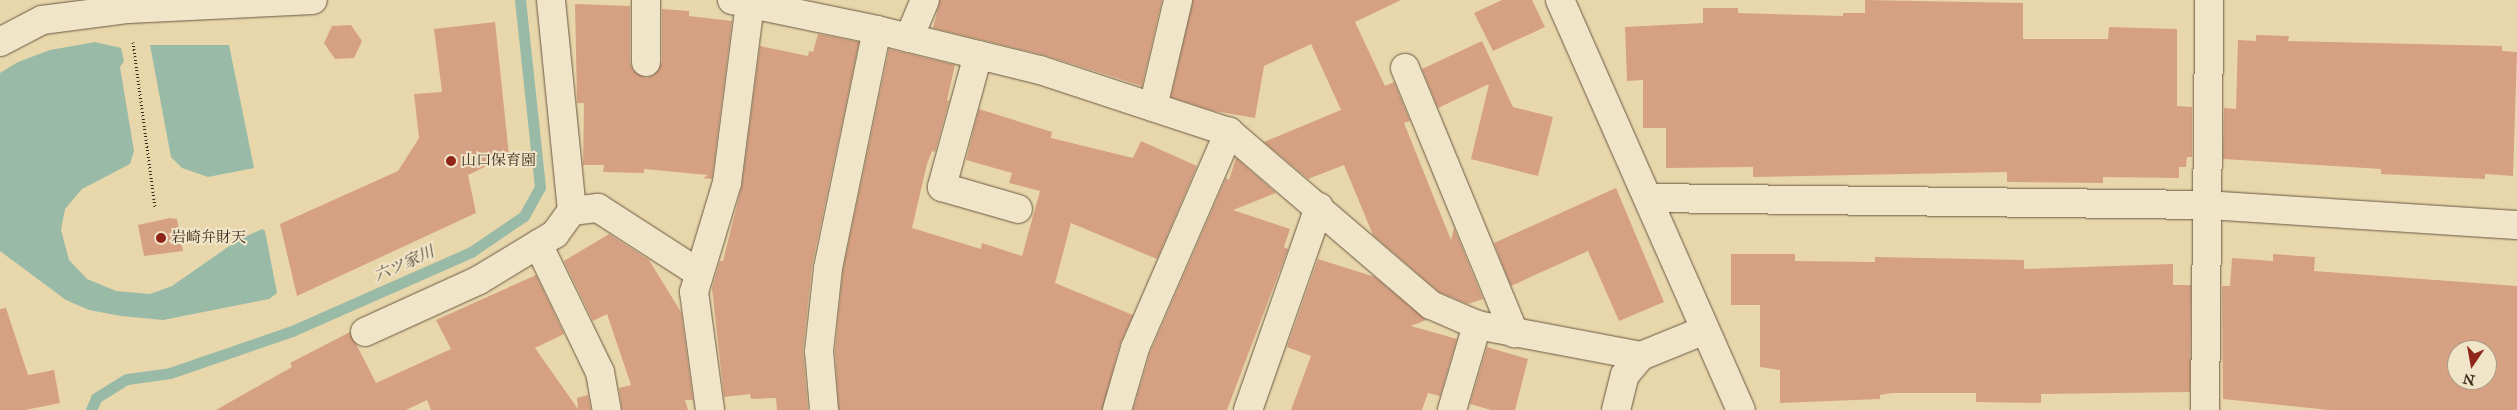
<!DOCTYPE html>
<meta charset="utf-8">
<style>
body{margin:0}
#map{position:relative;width:2517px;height:410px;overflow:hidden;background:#e9d7ac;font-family:"IM FELL Great Primer","Noto Serif JP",serif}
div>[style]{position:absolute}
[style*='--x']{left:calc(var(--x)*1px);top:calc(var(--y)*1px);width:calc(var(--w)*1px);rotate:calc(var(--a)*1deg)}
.water>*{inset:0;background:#98baa7}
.stream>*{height:11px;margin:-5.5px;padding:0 5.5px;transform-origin:5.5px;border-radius:5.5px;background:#98baa7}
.building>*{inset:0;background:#d6a182}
.path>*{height:3px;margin-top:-1.5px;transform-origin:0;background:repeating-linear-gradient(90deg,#3e2e1e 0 1px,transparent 0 3.5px)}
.roads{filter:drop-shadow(0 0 1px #695842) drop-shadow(0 0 1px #695842)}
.minor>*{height:28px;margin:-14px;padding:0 14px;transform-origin:14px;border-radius:14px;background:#f1e5c9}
.dots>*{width:14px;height:14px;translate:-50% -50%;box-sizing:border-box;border:2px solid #f1e5c9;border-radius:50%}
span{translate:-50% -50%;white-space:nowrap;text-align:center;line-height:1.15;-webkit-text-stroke:4px #f1e5c9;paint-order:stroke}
.poi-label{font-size:15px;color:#3e2e1e}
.left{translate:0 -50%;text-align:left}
.water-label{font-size:16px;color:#504a39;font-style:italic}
.north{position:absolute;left:2447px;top:340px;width:50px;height:50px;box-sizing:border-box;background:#f1e5c9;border:1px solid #a99c85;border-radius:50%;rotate:192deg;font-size:14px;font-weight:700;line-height:20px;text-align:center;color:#3e2e1e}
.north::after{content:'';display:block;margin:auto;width:18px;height:22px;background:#8f2418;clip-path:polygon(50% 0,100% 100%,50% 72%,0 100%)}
</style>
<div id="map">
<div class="water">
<i style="clip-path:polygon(95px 42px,121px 48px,124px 61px,120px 67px,134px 151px,130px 164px,82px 189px,65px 209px,61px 230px,69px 260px,87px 279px,116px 291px,150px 294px,172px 286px,238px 240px,262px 229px,265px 231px,277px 293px,269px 299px,163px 320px,121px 316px,89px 310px,66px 300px,0 251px,0 73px,18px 62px,50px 50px)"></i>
<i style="clip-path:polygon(150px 45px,229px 45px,254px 168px,208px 177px,182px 168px,171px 157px)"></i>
</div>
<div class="stream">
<i style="--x:91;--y:410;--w:13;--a:-67"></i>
<i style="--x:96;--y:398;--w:36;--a:-32"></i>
<i style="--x:127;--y:379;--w:43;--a:-7.9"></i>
<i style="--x:170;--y:373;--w:129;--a:-19"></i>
<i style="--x:292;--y:331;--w:196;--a:-23.8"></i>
<i style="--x:471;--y:252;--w:64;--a:-34.2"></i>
<i style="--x:524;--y:216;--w:33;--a:-61"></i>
<i style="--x:540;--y:187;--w:188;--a:-96.1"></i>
</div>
<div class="building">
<i style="clip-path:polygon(940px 0,1162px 0,1142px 86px,1044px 55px,933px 28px)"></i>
<i style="clip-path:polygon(1193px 0,1401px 0,1355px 22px,1385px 86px,1394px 82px,1410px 121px,1404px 123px,1451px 240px,1454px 228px,1483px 299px,1468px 304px,1439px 292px,1373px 235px,1344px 165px,1308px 179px,1264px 142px,1341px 110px,1311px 44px,1264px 66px,1255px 118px,1214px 111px,1171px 97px)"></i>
<i style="clip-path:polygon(1502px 0,1532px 0,1545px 27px,1493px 51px,1474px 13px)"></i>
<i style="clip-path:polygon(1865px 0,2023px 3px,2023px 39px,2108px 39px,2109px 27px,2177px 29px,2177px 106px,2192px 107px,2192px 157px,2187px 157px,2186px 167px,2179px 167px,2179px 178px,2103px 177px,2103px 183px,2007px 182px,2007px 172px,1753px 177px,1753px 167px,1666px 168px,1666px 128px,1643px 128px,1643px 80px,1627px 81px,1625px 27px,1703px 23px,1703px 8px,1738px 8px,1738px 13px,1843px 16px,1843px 13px,1865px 13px)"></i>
<i style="clip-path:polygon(575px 4px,630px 6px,630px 62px,633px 70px,646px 78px,654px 75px,662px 62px,662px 9px,689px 11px,689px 16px,732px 21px,712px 179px,703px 178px,708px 175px,644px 169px,644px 173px,603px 172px,604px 165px,583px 165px,584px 103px,577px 103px,577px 99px)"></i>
<i style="clip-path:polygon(495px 22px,509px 155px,468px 175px,476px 213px,297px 296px,280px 224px,398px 171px,419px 138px,414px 94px,442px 92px,434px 29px)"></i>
<i style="clip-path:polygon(351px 25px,362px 41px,354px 58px,335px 59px,324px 43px,332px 26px)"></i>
<i style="clip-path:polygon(818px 34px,859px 42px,812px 266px,803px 350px,808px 410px,777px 410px,776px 398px,751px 399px,750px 394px,724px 397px,712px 288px,720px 261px,723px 261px,742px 185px,760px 46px,808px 56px,809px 51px,813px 52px)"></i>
<i style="clip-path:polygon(2256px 35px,2289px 36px,2288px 41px,2502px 46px,2502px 51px,2517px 52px,2513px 176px,2485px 174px,2485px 179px,2381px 174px,2381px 169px,2223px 159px,2224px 108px,2236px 109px,2238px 40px,2256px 41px)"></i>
<i style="clip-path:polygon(1482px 41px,1513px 107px,1553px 117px,1538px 176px,1471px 159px,1489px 84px,1438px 108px,1422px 69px)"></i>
<i style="clip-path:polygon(889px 49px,955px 65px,947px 100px,949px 101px,935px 152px,932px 151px,927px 164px,912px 228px,981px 249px,982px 243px,1022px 256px,1040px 191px,1009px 183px,1012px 173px,966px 160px,979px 109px,1052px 132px,1051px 138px,1133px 158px,1141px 141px,1197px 166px,1157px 259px,1071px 223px,1055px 283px,1133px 315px,1120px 344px,1102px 410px,839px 410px,835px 351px,843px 270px)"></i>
<i style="clip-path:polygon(1236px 158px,1276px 193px,1233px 210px,1290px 229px,1284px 247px,1288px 249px,1227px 410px,1133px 410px,1150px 353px,1226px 178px,1229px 180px)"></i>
<i style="clip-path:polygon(1616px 188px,1664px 302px,1619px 321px,1588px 251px,1511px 286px,1494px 243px)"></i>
<i style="clip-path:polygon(170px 218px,177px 219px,183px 251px,144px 256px,138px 225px)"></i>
<i style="clip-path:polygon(609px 234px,649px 260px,681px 312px,693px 400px,685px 400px,688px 410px,622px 410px,619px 388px,631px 385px,607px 314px,593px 321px,564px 261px)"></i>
<i style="clip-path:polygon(1731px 254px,1795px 254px,1795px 261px,1875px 262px,1875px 257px,2024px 260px,2024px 269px,2173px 264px,2173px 285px,2191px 285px,2190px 392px,2041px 394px,2041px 403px,1976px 402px,1976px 393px,1891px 393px,1880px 395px,1880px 399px,1780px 403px,1780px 370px,1760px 367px,1760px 305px,1731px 305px)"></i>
<i style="clip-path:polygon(evenodd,2273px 254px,2315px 257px,2314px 271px,2517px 286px,2517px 410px,2329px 410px,2223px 399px,2222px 286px,2230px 286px,2232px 258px,2273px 261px,2273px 254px,2457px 350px,2487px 350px,2487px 380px,2457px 380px,2457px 350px)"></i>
<i style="clip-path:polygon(1318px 259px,1375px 277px,1426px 320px,1411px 326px,1457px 339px,1440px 396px,1428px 393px,1422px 410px,1291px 410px,1311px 356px,1287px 347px)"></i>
<i style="clip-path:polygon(536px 275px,564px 334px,535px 348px,578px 409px,577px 398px,588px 395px,591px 410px,431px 410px,427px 400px,406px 410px,216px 410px,292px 367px,290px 363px,350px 332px,376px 383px,451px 349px,436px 320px)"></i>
<i style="clip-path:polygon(6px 308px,28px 375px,54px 370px,60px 403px,25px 410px,0 410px,0 309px)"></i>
<i style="clip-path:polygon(1487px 347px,1528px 359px,1515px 410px,1491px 410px,1470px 404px)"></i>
</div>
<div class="path">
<i style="--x:133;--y:42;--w:166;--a:82.4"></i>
</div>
<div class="roads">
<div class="minor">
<i style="--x:646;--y:0;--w:62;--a:90"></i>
<i style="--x:732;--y:0;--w:148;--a:11.7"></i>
<i style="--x:877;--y:30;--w:168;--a:13.8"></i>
<i style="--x:1040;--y:70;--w:199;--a:18.2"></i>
<i style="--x:1229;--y:132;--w:266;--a:40.6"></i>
<i style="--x:1431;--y:305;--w:50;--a:23.5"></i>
<i style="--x:1477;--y:325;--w:167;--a:10.7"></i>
<i style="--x:1560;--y:0;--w:448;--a:66.2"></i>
<i style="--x:909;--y:38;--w:41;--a:-67.2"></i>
<i style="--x:0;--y:42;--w:47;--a:-27.6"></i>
<i style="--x:42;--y:20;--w:87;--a:-7.3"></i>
<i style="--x:128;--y:9;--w:185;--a:-2.8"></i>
<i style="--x:978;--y:55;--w:137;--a:105.3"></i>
<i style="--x:942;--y:187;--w:79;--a:16.1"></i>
<i style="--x:1405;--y:68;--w:287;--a:67.6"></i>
<i style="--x:1153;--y:107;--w:110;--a:-76.8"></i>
<i style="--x:1648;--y:198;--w:559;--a:0.72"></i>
<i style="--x:2207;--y:205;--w:311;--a:3.7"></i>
<i style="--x:572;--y:211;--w:26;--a:-7"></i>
<i style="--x:598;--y:208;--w:120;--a:32.8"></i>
<i style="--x:538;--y:244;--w:142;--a:64.2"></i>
<i style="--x:600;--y:372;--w:39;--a:80"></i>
<i style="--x:365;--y:332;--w:125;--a:-24.5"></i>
<i style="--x:479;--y:280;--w:89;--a:-31.2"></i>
<i style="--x:555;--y:234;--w:29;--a:-54"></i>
<i style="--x:572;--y:211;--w:212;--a:-95.7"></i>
<i style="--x:710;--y:410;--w:119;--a:-97.7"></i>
<i style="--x:694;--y:292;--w:114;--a:-73.2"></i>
<i style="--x:727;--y:183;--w:181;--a:-82.7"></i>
<i style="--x:824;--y:410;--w:59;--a:-94.8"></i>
<i style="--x:819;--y:351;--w:83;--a:-83.8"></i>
<i style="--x:828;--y:268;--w:243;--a:-78.4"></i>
<i style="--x:1117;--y:410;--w:65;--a:-73.8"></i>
<i style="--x:1135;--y:348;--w:236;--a:-66.5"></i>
<i style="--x:1248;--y:410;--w:215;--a:-70.7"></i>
<i style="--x:1452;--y:410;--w:89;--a:-73.6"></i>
<i style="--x:1616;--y:410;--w:36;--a:-76"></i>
<i style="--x:1625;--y:375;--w:25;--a:-50"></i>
<i style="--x:1641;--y:356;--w:69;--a:-22.1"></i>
<i style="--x:2205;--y:410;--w:410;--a:-89.4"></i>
</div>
</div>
<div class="dots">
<i style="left:451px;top:161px;background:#8f2418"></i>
<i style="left:161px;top:238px;background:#8f2418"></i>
</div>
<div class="poi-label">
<span class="left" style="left:461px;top:161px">山口保育園</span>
<span class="left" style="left:171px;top:238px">岩崎弁財天</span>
</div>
<div class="water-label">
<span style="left:404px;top:264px;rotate:-24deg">六ツ家川</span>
</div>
<div class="north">N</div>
</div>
